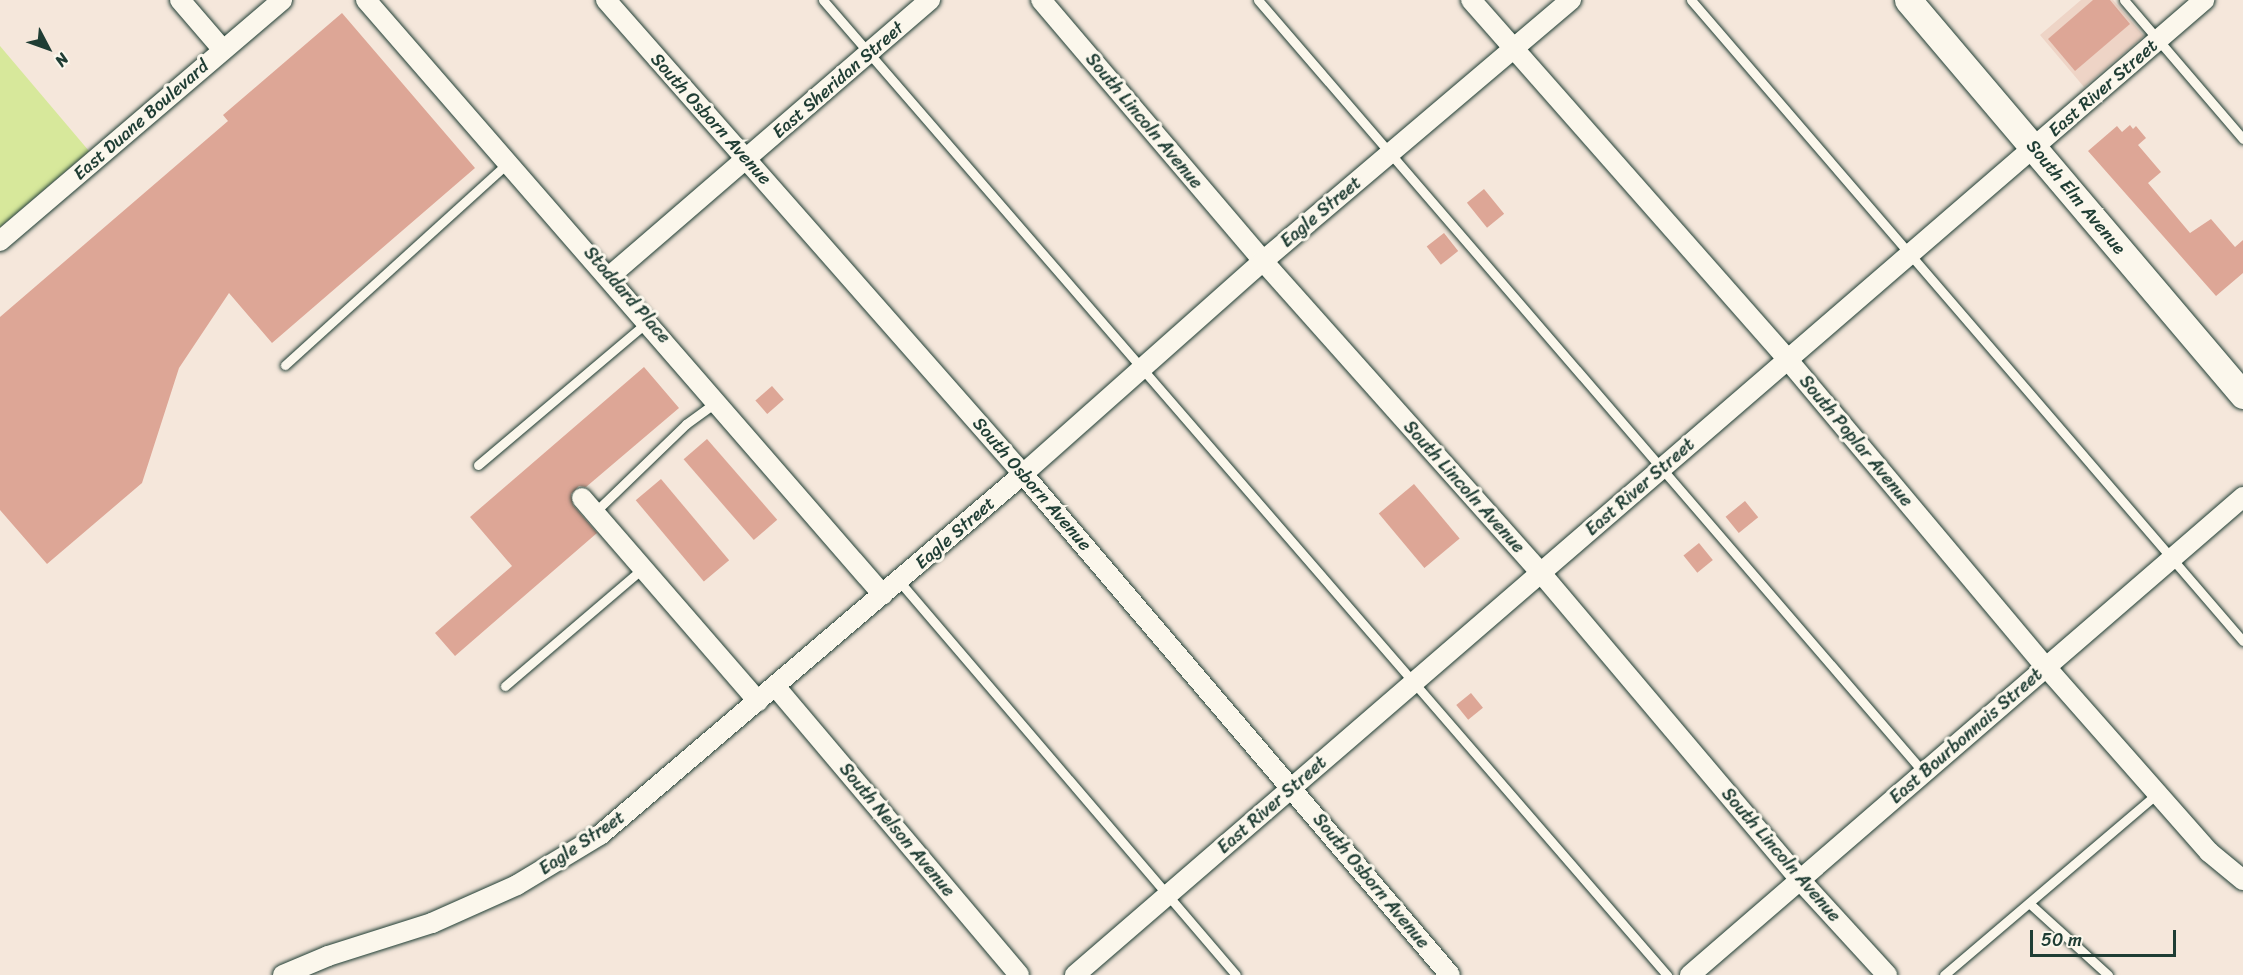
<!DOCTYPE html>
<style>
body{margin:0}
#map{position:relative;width:2243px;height:975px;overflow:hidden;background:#f5e7db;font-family:Sriracha,sans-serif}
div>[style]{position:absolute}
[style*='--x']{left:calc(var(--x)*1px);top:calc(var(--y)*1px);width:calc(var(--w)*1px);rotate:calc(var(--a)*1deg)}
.built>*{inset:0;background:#eed4c6}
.green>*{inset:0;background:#d7e89b}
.building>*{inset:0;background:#dda696;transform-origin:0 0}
.roads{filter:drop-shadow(0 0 2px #1f3d34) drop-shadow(0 0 2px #1f3d34)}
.lane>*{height:9px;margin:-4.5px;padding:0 4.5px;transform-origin:4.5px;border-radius:4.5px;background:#fbf7ec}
.street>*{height:20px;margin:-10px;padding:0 10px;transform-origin:10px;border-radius:10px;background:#fbf7ec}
.secondary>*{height:27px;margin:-13.5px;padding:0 13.5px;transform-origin:13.5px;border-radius:13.5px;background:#fbf7ec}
span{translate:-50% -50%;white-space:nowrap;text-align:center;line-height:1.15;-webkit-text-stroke:6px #fbf7ec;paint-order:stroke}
.street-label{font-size:18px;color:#1f3d34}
.north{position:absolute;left:18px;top:18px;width:60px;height:60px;-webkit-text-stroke:4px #fbf7ec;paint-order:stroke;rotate:131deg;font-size:16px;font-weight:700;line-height:24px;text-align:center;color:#1f3d34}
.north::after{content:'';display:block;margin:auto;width:21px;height:27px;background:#1f3d34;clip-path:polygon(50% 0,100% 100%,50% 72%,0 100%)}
.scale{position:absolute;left:2030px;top:930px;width:146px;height:27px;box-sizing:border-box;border:3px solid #1f3d34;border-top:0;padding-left:8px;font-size:18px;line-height:21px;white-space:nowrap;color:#1f3d34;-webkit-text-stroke:4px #fbf7ec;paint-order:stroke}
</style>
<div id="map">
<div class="built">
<i style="clip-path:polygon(2081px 0,2113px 0,2144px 36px,2084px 87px,2040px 35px)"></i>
</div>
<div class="green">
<i style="clip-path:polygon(0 46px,89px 151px,0 227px)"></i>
</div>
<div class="building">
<i style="clip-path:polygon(2093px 0,2110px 0,2130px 24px,2075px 71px,2048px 39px)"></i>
<i style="clip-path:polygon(342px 13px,475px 168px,272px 343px,229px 293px,179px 368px,142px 483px,47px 564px,0 510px,0 317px,228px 121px,223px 115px)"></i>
<i style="clip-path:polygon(2130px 125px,2133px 129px,2136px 126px,2146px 138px,2138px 145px,2161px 172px,2148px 183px,2190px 233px,2211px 219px,2235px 247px,2243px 240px,2243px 273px,2216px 296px,2088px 151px,2117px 126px,2122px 132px)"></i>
<i style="left:1484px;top:189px;width:32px;height:22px;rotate:51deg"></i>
<i style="left:1444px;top:233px;width:23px;height:22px;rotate:52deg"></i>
<i style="clip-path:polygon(644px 367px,679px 408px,586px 487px,579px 486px,571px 494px,573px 505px,597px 533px,455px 656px,435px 633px,512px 566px,470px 517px)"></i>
<i style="left:772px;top:386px;width:18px;height:22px;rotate:49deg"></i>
<i style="left:707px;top:439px;width:107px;height:31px;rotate:49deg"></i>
<i style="left:661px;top:479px;width:106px;height:33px;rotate:50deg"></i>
<i style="left:1414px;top:484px;width:71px;height:46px;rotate:50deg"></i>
<i style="left:1745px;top:501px;width:21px;height:25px;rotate:51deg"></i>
<i style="left:1699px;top:543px;width:22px;height:20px;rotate:51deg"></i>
<i style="left:1471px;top:693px;width:19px;height:19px;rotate:51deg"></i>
</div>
<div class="roads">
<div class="lane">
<i style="--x:823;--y:0;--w:1290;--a:49.12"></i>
<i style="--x:1258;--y:0;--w:1020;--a:49.25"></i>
<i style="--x:1691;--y:0;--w:846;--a:49.27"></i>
<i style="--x:2124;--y:0;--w:183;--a:49.4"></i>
<i style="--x:285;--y:365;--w:302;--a:-42.2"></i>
<i style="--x:478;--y:465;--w:221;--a:-40.2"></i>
<i style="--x:595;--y:512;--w:127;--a:-44"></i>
<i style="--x:686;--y:424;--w:37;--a:-36"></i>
<i style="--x:899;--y:581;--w:518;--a:49.46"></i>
<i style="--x:505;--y:686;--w:182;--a:-40.5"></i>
<i style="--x:2029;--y:903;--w:107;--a:42.3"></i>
<i style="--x:1944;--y:975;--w:281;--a:-40.4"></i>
</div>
<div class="street">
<i style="--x:180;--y:0;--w:66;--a:49.3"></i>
<i style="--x:366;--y:0;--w:788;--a:49.01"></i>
<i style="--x:606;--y:0;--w:631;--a:48.66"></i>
<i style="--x:1023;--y:474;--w:658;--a:49.56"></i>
<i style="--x:1041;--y:0;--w:343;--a:49.6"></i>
<i style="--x:1263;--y:261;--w:418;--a:48.3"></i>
<i style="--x:1541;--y:573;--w:402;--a:49.8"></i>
<i style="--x:1800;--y:880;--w:129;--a:47.5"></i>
<i style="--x:1471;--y:0;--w:480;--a:48.6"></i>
<i style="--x:1788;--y:360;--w:401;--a:50"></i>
<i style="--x:2046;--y:667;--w:247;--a:48.6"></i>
<i style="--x:2209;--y:852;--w:44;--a:39.5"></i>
<i style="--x:0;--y:241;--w:371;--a:-40.5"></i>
<i style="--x:610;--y:276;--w:423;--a:-40.8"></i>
<i style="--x:582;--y:498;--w:269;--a:49.1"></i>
<i style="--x:775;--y:686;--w:378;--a:49.8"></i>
<i style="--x:283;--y:975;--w:49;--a:-22.9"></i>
<i style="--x:328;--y:956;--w:109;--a:-17.6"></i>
<i style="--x:432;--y:923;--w:93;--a:-24.1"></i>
<i style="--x:517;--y:885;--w:97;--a:-31.1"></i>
<i style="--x:600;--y:835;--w:556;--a:-40.48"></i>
<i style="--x:1023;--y:474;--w:321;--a:-41.6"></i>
<i style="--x:1263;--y:261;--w:404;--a:-40.3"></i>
<i style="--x:1075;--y:975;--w:1492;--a:-40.81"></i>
<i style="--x:1690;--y:975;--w:731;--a:-40.84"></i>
</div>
<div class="secondary">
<i style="--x:1908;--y:0;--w:518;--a:49.7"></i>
</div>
</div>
<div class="street-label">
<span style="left:838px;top:80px;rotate:-41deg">East Sheridan Street</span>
<span style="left:2103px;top:88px;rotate:-41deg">East River Street</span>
<span style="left:711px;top:119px;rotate:48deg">South Osborn Avenue</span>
<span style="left:141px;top:120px;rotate:-41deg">East Duane Boulevard</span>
<span style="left:1144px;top:121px;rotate:50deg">South Lincoln Avenue</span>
<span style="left:2076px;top:197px;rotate:50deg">South Elm Avenue</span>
<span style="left:1321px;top:212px;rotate:-40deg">Eagle Street</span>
<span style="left:627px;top:295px;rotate:49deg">Stoddard Place</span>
<span style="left:1856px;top:441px;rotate:50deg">South Poplar Avenue</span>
<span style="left:1032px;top:484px;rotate:49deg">South Osborn Avenue</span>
<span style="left:1464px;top:487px;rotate:48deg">South Lincoln Avenue</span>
<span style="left:1640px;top:487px;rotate:-41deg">East River Street</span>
<span style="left:955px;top:533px;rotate:-41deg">Eagle Street</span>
<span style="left:1966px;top:736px;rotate:-41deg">East Bourbonnais Street</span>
<span style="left:1272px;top:805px;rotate:-41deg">East River Street</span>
<span style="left:897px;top:830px;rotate:50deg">South Nelson Avenue</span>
<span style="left:582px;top:843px;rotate:-34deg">Eagle Street</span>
<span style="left:1781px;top:855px;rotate:49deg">South Lincoln Avenue</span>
<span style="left:1371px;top:881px;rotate:50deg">South Osborn Avenue</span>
</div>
<div class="north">N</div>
<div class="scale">50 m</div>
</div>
